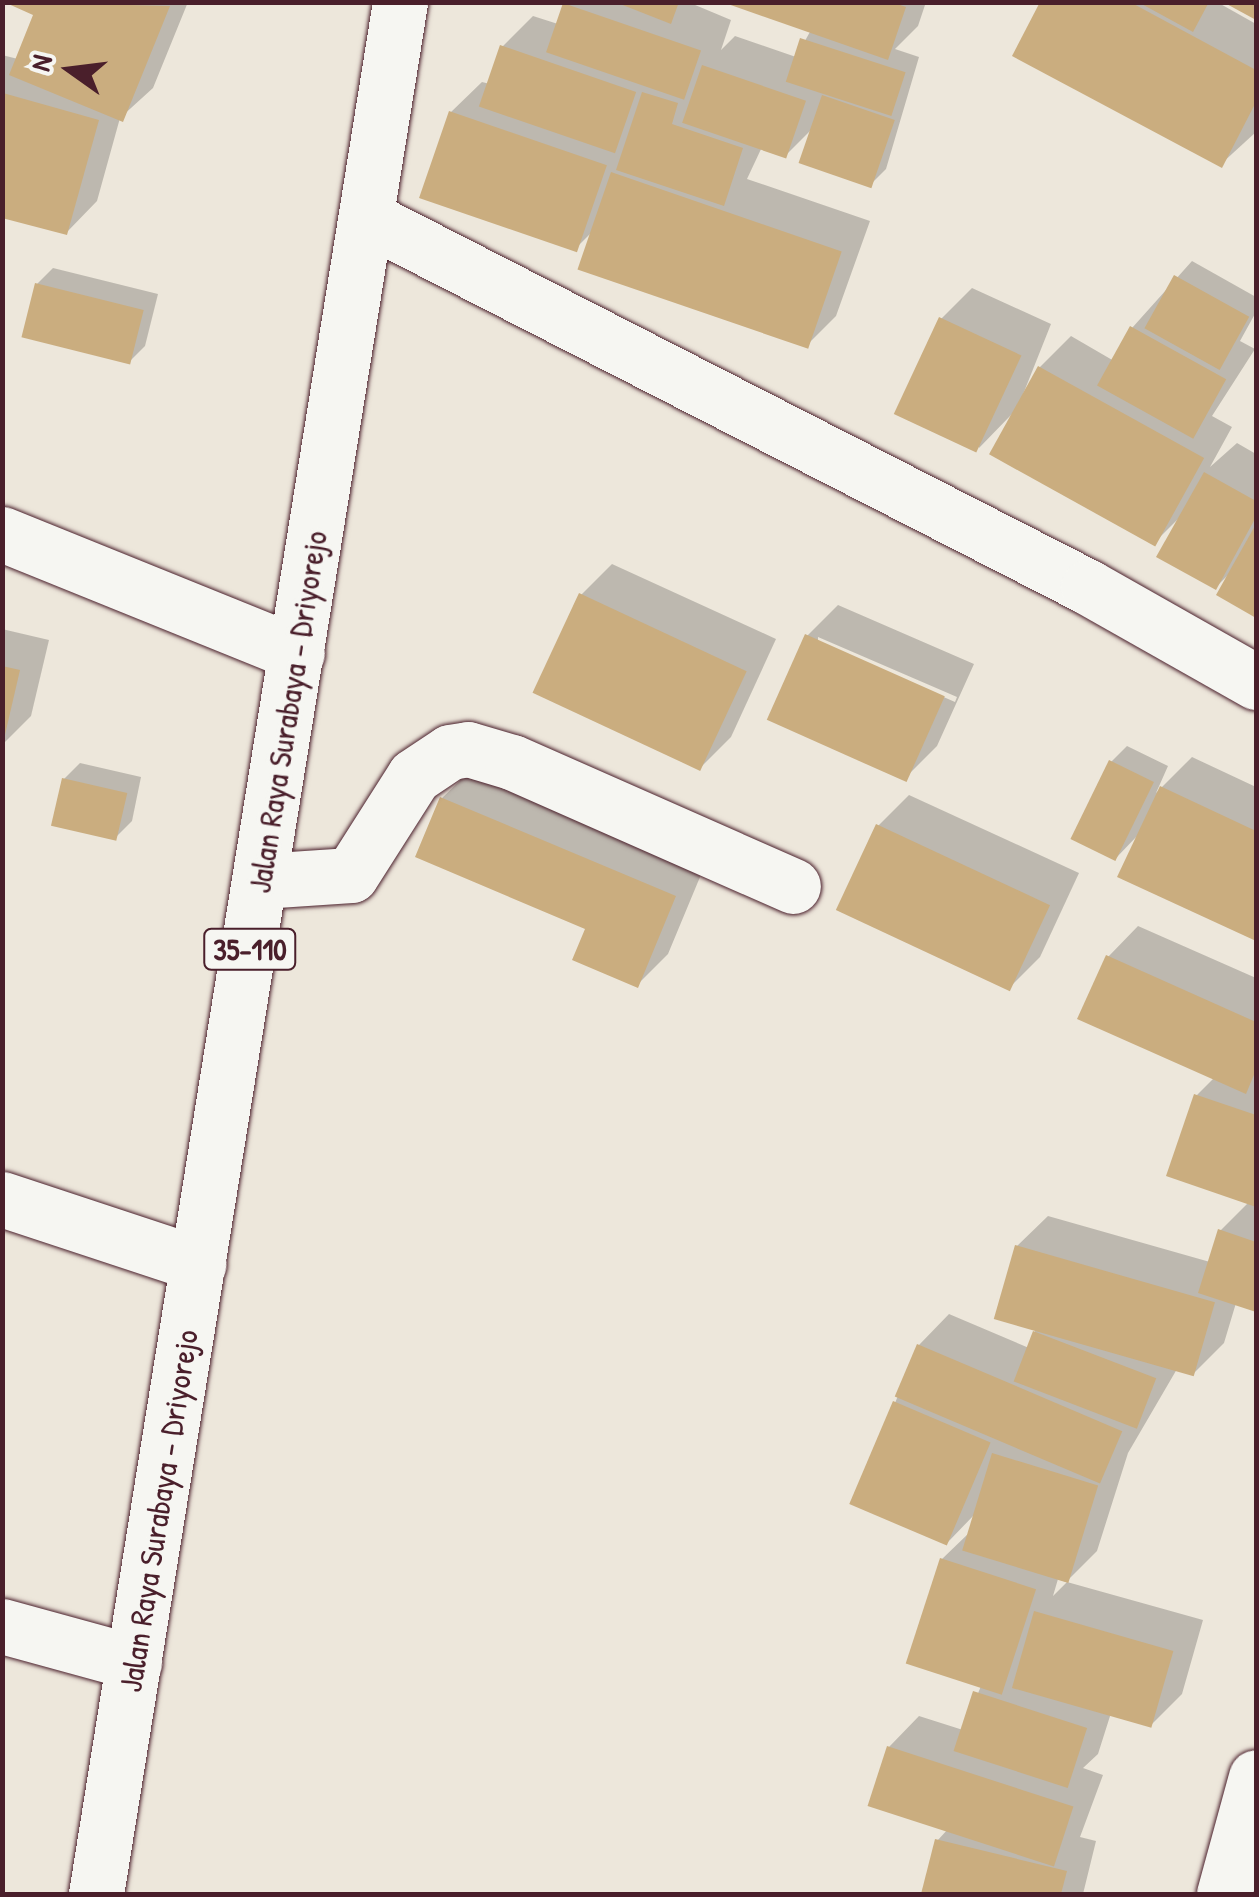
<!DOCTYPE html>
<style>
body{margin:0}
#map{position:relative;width:1259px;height:1897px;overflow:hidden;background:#ede7db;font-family:"Patrick Hand",sans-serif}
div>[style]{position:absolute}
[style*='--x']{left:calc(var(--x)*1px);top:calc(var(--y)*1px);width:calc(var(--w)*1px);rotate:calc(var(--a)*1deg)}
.shadow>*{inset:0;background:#0003}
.building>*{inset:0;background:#caad7f;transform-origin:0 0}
.roads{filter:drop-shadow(0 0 2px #4a1f2b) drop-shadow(0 0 2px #4a1f2b)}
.minor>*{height:55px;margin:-27.5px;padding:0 27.5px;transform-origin:27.5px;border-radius:27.5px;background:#f6f6f2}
.major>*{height:55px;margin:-27.5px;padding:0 27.5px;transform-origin:27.5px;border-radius:27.5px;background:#f6f6f2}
span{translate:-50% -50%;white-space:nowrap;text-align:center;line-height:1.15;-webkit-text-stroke:8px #f6f6f2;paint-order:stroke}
.shield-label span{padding:2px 8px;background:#f6f6f2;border:2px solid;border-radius:8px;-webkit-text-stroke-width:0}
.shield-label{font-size:30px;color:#4a1f2b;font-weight:700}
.street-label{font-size:32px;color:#4a1f2b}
.frame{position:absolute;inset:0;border:5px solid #4a1f2b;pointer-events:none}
.north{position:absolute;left:20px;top:20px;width:100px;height:100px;-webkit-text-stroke:8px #f6f6f2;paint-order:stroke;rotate:284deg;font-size:28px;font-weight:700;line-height:40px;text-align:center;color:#4a1f2b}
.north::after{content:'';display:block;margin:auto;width:35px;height:45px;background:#4a1f2b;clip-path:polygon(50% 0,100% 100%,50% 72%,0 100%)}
</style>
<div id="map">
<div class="shadow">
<i style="clip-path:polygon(10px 2px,188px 2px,153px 88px,120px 118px,97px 201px,67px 232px,2px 215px,2px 55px,18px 59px,36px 14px)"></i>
<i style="clip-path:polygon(567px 2px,688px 2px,731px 20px,721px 50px,735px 36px,796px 57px,811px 30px,731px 2px,926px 2px,918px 26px,895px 49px,919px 57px,886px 169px,870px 185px,813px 128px,786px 155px,762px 147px,747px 179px,870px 221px,836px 316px,806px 346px,594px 230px,575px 249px,451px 112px,482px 82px,490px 84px,503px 46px,533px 16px,558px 24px)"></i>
<i style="clip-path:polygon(1043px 2px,1217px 2px,1256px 24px,1256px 132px,1221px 164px)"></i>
<i style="clip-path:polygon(1192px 261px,1256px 297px,1256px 312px,1240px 341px,1255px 349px,1212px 416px,1232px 427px,1210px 467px,1237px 443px,1256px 454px,1256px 615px,1220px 594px,1230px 573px,1216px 587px,1178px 519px,1154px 543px,1012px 414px,979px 448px,941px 319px,972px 288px,1051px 324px,1018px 407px,1040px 367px,1071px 336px,1114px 361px,1132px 328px)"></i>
<i style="clip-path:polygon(53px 268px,158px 294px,145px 346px,129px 362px,37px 284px)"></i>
<i style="clip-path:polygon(612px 564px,776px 639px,731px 737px,701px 767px,581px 595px)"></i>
<i style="clip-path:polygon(evenodd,838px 605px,974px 664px,937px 746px,906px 777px,807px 636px,838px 605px,818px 637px,957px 697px,955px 702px,818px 642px,818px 637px)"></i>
<i style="clip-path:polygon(2px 629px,49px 640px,31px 716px,2px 745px)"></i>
<i style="clip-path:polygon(1127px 746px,1168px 766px,1156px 793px,1192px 757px,1256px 787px,1256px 938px,1121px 875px,1139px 834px,1116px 858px,1111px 762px)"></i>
<i style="clip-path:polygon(80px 763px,141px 777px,132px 821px,116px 837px,64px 779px)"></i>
<i style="clip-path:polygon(473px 768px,705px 865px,668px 954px,637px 985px,588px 928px,442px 798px)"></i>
<i style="clip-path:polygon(909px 795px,1079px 873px,1040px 957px,1009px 988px,878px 826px)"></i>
<i style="clip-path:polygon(1138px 926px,1256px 978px,1256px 1309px,1236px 1303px,1224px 1343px,1193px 1374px,1177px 1369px,1128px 1453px,1097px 1551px,1066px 1582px,1058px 1579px,1053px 1596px,1067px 1582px,1203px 1620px,1182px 1694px,1151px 1725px,1111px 1713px,1098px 1754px,1083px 1768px,1103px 1775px,1080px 1837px,1096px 1841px,1083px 1894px,923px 1894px,937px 1841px,948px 1829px,889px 1747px,919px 1716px,963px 1730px,981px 1686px,942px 1559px,970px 1532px,975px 1514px,948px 1542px,895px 1403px,919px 1345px,949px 1314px,1029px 1348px,1036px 1328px,1017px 1246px,1048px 1216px,1210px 1262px,1220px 1231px,1249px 1202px,1197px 1095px,1215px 1077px,1108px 957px)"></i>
</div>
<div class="building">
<i style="clip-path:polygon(4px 2px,170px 6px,123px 122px,9px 75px,33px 15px)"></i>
<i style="clip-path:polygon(615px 2px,679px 2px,671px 24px)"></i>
<i style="clip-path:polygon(892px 2px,906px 7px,888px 60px,725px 3px)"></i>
<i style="clip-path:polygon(1040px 2px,1130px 2px,1256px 70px,1256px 102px,1222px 168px,1012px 56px)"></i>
<i style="clip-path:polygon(1138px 2px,1209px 2px,1193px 32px)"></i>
<i style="clip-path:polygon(1223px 2px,1256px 2px,1256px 20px)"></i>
<i style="left:563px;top:3px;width:146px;height:52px;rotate:19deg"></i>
<i style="left:800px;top:38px;width:111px;height:46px;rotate:18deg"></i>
<i style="left:500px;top:45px;width:144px;height:65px;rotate:19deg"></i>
<i style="left:702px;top:65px;width:110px;height:61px;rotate:19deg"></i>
<i style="clip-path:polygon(642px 92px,678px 103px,672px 124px,743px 148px,724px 206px,616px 170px)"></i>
<i style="clip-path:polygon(3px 93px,99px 120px,67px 235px,2px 218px)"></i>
<i style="left:822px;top:95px;width:77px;height:72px;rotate:19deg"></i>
<i style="left:449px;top:111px;width:167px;height:92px;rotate:19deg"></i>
<i style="left:611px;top:172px;width:244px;height:103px;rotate:19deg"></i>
<i style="left:1174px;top:275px;width:86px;height:61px;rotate:29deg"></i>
<i style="left:35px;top:283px;width:112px;height:56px;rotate:14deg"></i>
<i style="left:939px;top:317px;width:91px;height:107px;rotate:25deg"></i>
<i style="left:1130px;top:326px;width:110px;height:68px;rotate:29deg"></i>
<i style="left:1038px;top:366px;width:190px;height:101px;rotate:29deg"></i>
<i style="clip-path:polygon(1204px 472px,1256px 501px,1256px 517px,1216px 590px,1156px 557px)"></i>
<i style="clip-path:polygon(1256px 524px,1256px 618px,1216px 595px)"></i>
<i style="left:579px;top:593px;width:185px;height:110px;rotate:25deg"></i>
<i style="left:805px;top:634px;width:153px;height:94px;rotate:24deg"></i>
<i style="clip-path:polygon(2px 666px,20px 670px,4px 739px,2px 739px)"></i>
<i style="left:1109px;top:760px;width:50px;height:88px;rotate:26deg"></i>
<i style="left:62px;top:778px;width:67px;height:49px;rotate:13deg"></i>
<i style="clip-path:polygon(1160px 786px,1256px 831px,1256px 941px,1117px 877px)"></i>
<i style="clip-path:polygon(440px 797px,676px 896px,638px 988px,572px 960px,585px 929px,415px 857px)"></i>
<i style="left:876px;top:824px;width:192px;height:95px;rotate:25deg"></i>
<i style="clip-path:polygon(1106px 955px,1256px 1022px,1256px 1070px,1246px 1094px,1077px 1019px)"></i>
<i style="clip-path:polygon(1194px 1094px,1256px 1115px,1256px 1207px,1166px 1176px)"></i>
<i style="clip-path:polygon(1218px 1229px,1256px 1242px,1256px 1312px,1198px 1293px)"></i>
<i style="left:1015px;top:1245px;width:208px;height:77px;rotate:16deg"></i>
<i style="left:1033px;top:1331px;width:132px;height:54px;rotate:21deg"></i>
<i style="left:917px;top:1344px;width:223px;height:57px;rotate:23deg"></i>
<i style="left:893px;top:1401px;width:106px;height:112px;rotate:23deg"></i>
<i style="left:992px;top:1453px;width:111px;height:102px;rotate:17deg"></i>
<i style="left:940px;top:1558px;width:101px;height:111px;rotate:18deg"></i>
<i style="left:1034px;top:1611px;width:145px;height:80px;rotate:16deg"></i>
<i style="left:973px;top:1691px;width:120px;height:63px;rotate:18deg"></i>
<i style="left:887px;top:1746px;width:196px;height:63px;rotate:18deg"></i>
<i style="clip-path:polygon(935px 1839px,1067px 1871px,1061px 1894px,921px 1894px)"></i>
</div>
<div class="roads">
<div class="minor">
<i style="--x:367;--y:218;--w:810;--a:27.1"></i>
<i style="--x:1088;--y:587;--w:193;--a:29.5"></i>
<i style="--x:2;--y:534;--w:318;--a:22"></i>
<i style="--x:261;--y:881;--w:90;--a:-3.8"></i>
<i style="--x:351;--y:875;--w:117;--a:-57.5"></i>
<i style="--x:414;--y:776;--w:43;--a:-33.7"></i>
<i style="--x:450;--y:752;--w:18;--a:-9"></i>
<i style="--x:468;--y:749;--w:46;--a:16.5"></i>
<i style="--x:512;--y:762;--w:307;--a:23.8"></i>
<i style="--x:2;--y:1199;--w:207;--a:18.3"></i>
<i style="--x:2;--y:1626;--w:137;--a:15.3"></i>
<i style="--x:1224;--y:1894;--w:121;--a:-74.7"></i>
</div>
<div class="major">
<i style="--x:96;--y:1894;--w:1916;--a:-80.87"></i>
</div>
</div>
<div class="shield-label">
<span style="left:250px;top:949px">35-110</span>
</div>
<div class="street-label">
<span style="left:288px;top:712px;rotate:-81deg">Jalan Raya Surabaya - Driyorejo</span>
<span style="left:159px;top:1511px;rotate:-81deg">Jalan Raya Surabaya - Driyorejo</span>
</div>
<div class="frame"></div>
<div class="north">N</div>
</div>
